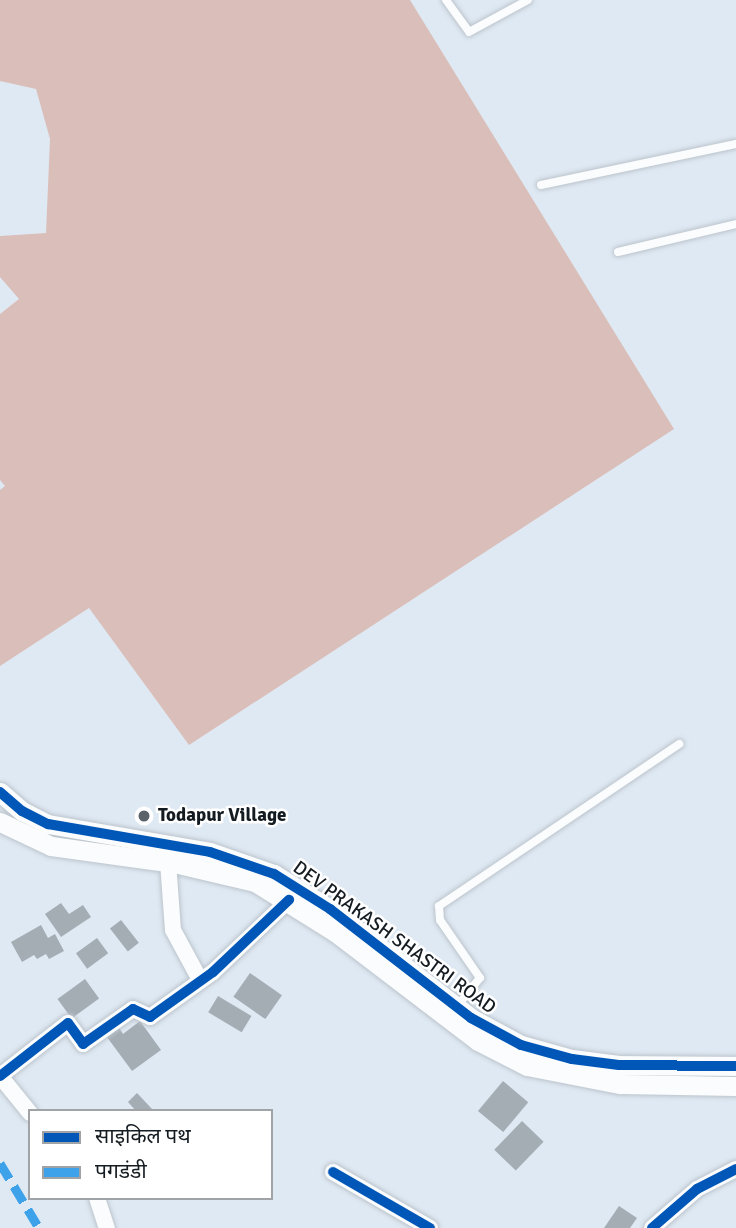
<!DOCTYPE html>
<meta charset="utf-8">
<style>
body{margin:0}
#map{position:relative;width:736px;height:1228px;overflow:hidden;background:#dfe9f3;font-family:Signika,"Noto Sans Devanagari",sans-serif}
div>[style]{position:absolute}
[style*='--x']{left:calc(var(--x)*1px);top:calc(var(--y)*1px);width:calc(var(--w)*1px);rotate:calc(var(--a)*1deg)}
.forest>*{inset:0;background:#dabeb9}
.building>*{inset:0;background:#a4acb4;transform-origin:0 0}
.roads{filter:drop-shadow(0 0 2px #bcc4cc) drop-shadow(0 0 2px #bcc4cc)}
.service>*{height:8px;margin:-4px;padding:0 4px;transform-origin:4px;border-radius:4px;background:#fafcfd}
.minor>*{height:16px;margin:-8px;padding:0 8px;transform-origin:8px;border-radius:8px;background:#fafcfd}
.tertiary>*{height:19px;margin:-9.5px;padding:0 9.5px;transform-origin:9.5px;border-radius:9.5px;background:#fafcfd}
.quiet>*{height:9px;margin-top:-4.5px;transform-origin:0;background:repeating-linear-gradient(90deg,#3da2ea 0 18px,transparent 0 27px)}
.cycleway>*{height:10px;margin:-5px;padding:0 5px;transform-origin:5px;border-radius:5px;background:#0057b8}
.dots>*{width:19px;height:19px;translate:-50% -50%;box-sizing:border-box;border:4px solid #fff;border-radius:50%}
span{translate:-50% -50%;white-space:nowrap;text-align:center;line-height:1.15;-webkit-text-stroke:5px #fff;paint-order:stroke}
.poi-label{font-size:19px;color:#141b21;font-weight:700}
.left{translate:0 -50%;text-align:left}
.street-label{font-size:19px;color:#141b21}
.legend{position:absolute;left:28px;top:1109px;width:245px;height:91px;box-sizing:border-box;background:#fff;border:2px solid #a1a4a6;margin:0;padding:9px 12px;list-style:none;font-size:21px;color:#141b21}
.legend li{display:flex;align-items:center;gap:14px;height:35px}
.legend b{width:35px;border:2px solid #a1a4a6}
</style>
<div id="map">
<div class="forest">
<i style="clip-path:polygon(0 0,410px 0,674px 429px,189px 745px,89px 608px,0 666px,0 490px,5px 486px,0 480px,0 314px,19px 299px,0 277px,0 236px,46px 233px,50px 139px,36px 89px,0 81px)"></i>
</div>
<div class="building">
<i style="clip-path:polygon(61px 903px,69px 914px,83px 905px,91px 917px,61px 937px,45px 914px)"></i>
<i style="left:121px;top:920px;width:29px;height:14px;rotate:52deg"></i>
<i style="clip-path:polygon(41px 925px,48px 938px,55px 934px,64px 951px,49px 959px,46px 954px,37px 959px,34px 955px,22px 962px,11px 942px)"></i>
<i style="left:97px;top:938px;width:19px;height:26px;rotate:54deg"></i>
<i style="left:250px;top:973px;width:39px;height:29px;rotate:35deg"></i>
<i style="left:85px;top:979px;width:24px;height:34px;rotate:54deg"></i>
<i style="left:218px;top:996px;width:39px;height:19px;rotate:31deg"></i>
<i style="clip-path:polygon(140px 1021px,161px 1050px,132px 1071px,104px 1033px,116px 1023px,123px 1034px)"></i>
<i style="left:503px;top:1081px;width:33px;height:39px;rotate:40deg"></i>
<i style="clip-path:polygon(137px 1093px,152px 1109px,151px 1111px,136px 1111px,128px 1102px)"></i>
<i style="left:522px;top:1121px;width:30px;height:40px;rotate:44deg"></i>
<i style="clip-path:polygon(619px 1206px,637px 1218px,630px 1228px,604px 1228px)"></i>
</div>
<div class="roads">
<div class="service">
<i style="--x:446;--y:0;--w:39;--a:54"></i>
<i style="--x:469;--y:32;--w:67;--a:-28.5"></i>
<i style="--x:541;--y:185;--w:199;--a:-11.9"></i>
<i style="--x:618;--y:252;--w:121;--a:-13.3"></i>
<i style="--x:458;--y:1005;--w:35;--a:-51"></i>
<i style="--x:480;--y:978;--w:70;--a:-124.6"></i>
<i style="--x:440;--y:920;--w:14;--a:-94"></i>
<i style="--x:439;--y:906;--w:290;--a:-34"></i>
</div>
<div class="minor">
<i style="--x:168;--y:862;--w:68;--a:85.8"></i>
<i style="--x:173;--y:930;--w:57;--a:61.6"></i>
<i style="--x:0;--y:1076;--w:86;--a:-37.9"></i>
<i style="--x:68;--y:1023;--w:26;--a:54"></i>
<i style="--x:83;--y:1044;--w:61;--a:-35"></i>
<i style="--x:133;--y:1009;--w:19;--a:25"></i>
<i style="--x:150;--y:1017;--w:77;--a:-35.5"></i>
<i style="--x:213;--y:972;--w:105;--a:-43.5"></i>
<i style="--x:0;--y:1076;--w:48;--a:51"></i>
<i style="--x:333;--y:1172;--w:112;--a:30"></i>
<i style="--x:97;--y:1198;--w:32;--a:72"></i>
<i style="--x:652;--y:1228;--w:60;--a:-40.9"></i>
<i style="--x:697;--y:1189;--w:44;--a:-27.1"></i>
</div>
<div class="tertiary">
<i style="--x:0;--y:792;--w:29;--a:41"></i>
<i style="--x:22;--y:811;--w:29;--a:27"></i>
<i style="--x:48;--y:824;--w:164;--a:9.8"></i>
<i style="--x:210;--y:852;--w:68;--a:19"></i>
<i style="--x:274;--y:874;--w:66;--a:32"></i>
<i style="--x:330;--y:909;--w:178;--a:37.7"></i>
<i style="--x:471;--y:1018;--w:57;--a:28.4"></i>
<i style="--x:521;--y:1045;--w:53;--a:15.4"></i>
<i style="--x:572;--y:1059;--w:47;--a:7.3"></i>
<i style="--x:619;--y:1065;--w:117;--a:0.5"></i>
<i style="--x:0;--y:822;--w:56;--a:25.2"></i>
<i style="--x:51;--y:846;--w:124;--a:7.9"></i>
<i style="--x:174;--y:863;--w:83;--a:13.2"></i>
<i style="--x:255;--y:882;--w:94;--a:32"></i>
<i style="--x:335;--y:932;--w:180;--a:37.3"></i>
<i style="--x:478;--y:1041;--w:55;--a:27"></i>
<i style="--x:527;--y:1066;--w:95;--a:11"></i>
<i style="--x:620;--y:1084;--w:116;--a:1"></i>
</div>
</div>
<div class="quiet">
<i style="--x:0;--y:1163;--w:76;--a:59"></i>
</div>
<div class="cycleway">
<i style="--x:0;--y:792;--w:29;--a:41"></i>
<i style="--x:22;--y:811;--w:29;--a:27"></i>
<i style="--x:48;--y:824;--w:164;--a:9.8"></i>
<i style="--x:210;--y:852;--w:68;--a:19"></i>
<i style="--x:274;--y:874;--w:66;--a:32"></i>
<i style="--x:330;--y:909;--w:178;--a:37.7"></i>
<i style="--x:471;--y:1018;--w:57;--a:28.4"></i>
<i style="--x:521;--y:1045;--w:53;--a:15.4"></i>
<i style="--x:572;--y:1059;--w:47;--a:7.3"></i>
<i style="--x:619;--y:1065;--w:117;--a:0.5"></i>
<i style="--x:0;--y:1076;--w:86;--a:-37.9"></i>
<i style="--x:68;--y:1023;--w:26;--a:54"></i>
<i style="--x:83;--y:1044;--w:61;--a:-35"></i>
<i style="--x:133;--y:1009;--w:19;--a:25"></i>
<i style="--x:150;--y:1017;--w:77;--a:-35.5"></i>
<i style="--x:213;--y:972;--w:105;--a:-43.5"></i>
<i style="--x:333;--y:1172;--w:112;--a:30"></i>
<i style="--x:652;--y:1228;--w:60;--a:-40.9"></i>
<i style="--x:697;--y:1189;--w:44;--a:-27.1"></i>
</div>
<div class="dots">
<i style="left:144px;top:816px;background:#5b636a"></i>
</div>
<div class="poi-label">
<span class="left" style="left:158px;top:816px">Todapur Village</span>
</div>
<div class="street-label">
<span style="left:394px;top:938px;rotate:36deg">DEV PRAKASH SHASTRI ROAD</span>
</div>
<ul class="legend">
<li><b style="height:9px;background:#0057b8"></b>साइकिल पथ</li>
<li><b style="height:9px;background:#3da2ea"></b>पगडंडी</li>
</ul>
</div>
